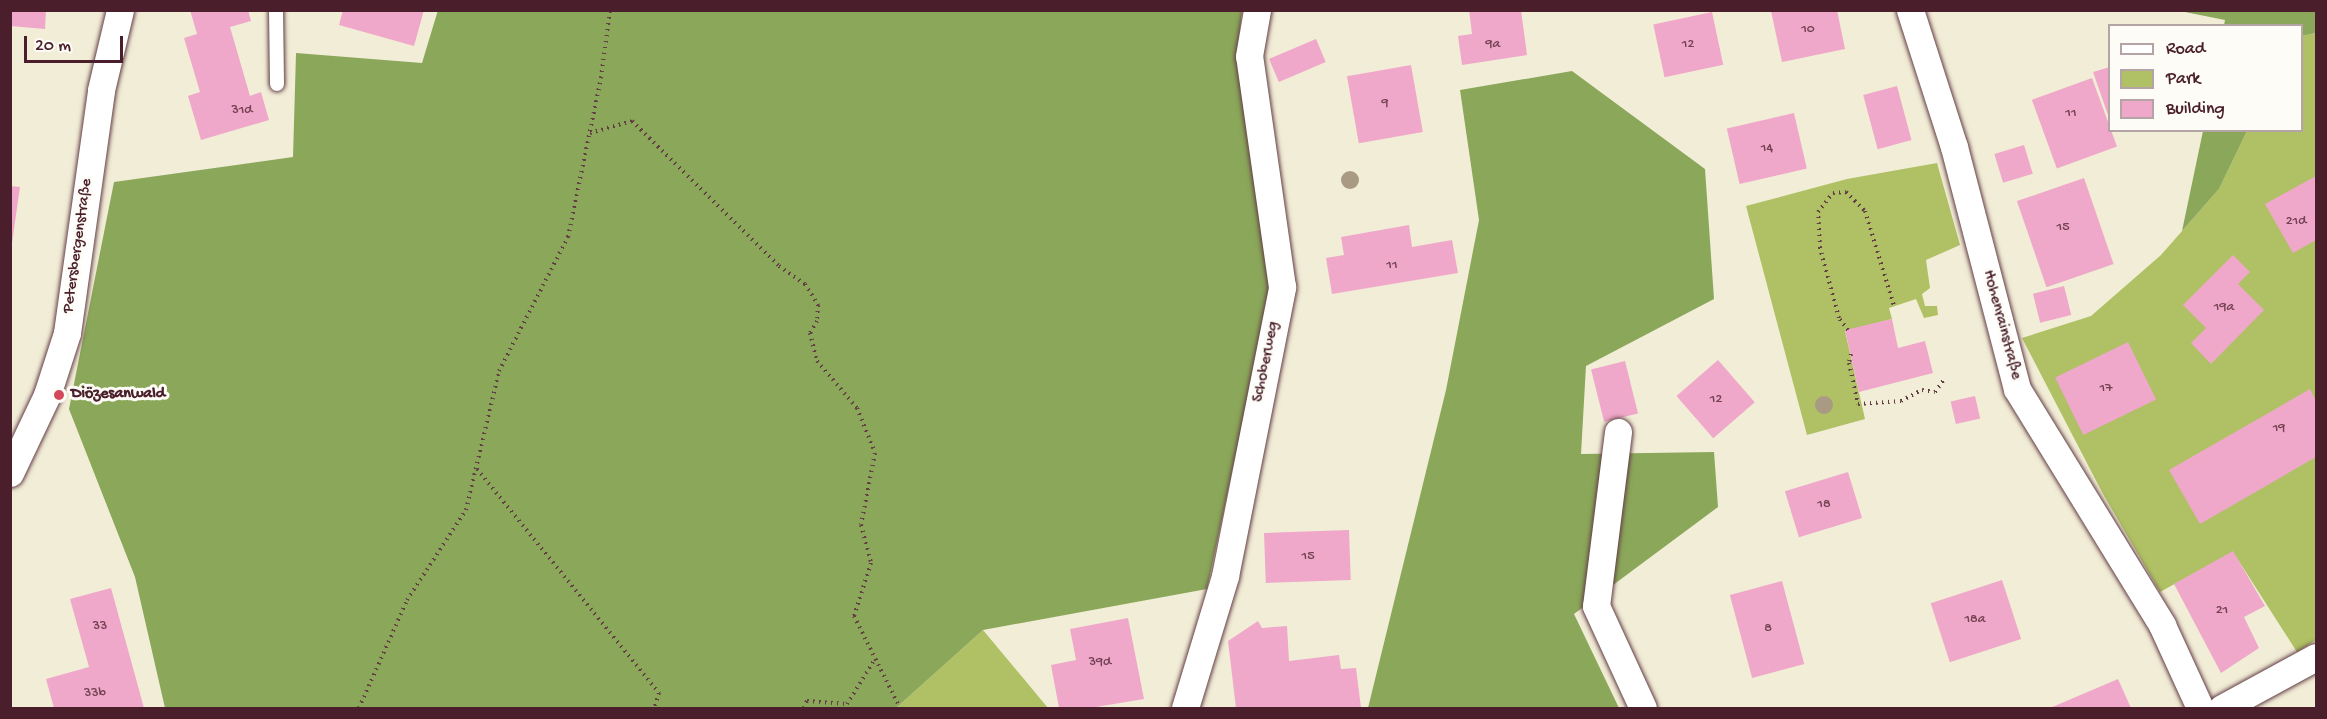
<!DOCTYPE html>
<meta charset="utf-8">
<style>
body{margin:0}
#map{position:relative;width:2327px;height:719px;overflow:hidden;background:#f2edd7;font-family:"Gochi Hand",sans-serif}
div>[style]{position:absolute}
[style*='--x']{left:calc(var(--x)*1px);top:calc(var(--y)*1px);width:calc(var(--w)*1px);rotate:calc(var(--a)*1deg)}
.green>*{inset:0;background:#afc164}
.forest>*{inset:0;background:#8ba75a}
.building>*{inset:0;background:#efa8c9;transform-origin:0 0}
.path>*{height:4px;margin-top:-2px;transform-origin:0;background:repeating-linear-gradient(90deg,#633e45 0 1.5px,transparent 0 6px)}
.roads{filter:drop-shadow(0 0 2px #633e45) drop-shadow(0 0 2px #633e45)}
.service>*{height:14px;margin:-7px;padding:0 7px;transform-origin:7px;border-radius:7px;background:#fff}
.minor>*{height:27px;margin:-13.5px;padding:0 13.5px;transform-origin:13.5px;border-radius:13.5px;background:#fff}
.trees>*{width:18px;height:18px;margin:-9px;border-radius:50%;background:#a99b83}
.dots>*{width:16px;height:16px;translate:-50% -50%;box-sizing:border-box;border:3px solid #fdfcf7;border-radius:50%}
span{translate:-50% -50%;white-space:nowrap;text-align:center;line-height:1.15;-webkit-text-stroke:6px #fdfcf7;paint-order:stroke}
.number-label{font-size:14px;color:#734152}
.number-label span{-webkit-text-stroke-width:0}
.street-label{font-size:16px;color:#4a1f2b}
.poi-label{font-size:16px;color:#4a1f2b;font-weight:700}
.left{translate:0 -50%;text-align:left}
.frame{position:absolute;inset:0;border:12px solid #4a1f2b;pointer-events:none}
.legend{position:absolute;left:2108px;top:24px;width:195px;height:108px;box-sizing:border-box;background:#fdfcf7;border:2px solid #b5a4a5;margin:0;padding:8px 10px;list-style:none;font-size:18px;color:#4a1f2b}
.legend li{display:flex;align-items:center;gap:12px;height:30px}
.legend b{width:30px;border:2px solid #b5a4a5}
.scale{position:absolute;left:24px;top:36px;width:99px;height:27px;box-sizing:border-box;border:3px solid #4a1f2b;border-top:0;padding-left:8px;font-size:18px;line-height:21px;white-space:nowrap;color:#4a1f2b;-webkit-text-stroke:4px #fdfcf7;paint-order:stroke}
</style>
<div id="map">
<div class="green">
<i style="clip-path:polygon(2316px 33px,2316px 640px,2297px 652px,2233px 552px,2160px 592px,2103px 494px,2022px 338px,2091px 316px,2161px 255px,2219px 189px,2247px 131px,2302px 130px,2302px 36px)"></i>
<i style="clip-path:polygon(1937px 163px,1960px 245px,1926px 260px,1930px 288px,1922px 294px,1925px 306px,1937px 306px,1938px 315px,1924px 318px,1916px 299px,1889px 308px,1892px 319px,1845px 331px,1865px 419px,1807px 435px,1746px 206px,1847px 179px)"></i>
<i style="clip-path:polygon(983px 630px,1048px 708px,896px 708px)"></i>
</div>
<div class="forest">
<i style="clip-path:polygon(438px 10px,1242px 11px,1238px 46px,1271px 290px,1207px 589px,983px 630px,896px 708px,165px 708px,135px 577px,69px 409px,114px 182px,293px 157px,296px 53px,422px 63px)"></i>
<i style="clip-path:polygon(2180px 11px,2316px 11px,2316px 33px,2302px 36px,2302px 26px,2224px 25px,2225px 20px)"></i>
<i style="clip-path:polygon(1572px 71px,1705px 169px,1714px 299px,1586px 366px,1581px 454px,1714px 452px,1718px 507px,1574px 614px,1619px 708px,1368px 708px,1446px 390px,1479px 220px,1460px 90px)"></i>
<i style="clip-path:polygon(2203px 131px,2247px 131px,2219px 189px,2182px 231px)"></i>
</div>
<div class="building">
<i style="clip-path:polygon(10px 10px,46px 10px,45px 29px,10px 26px)"></i>
<i style="clip-path:polygon(190px 10px,248px 10px,251px 21px,230px 27px,250px 96px,261px 92px,269px 120px,201px 140px,188px 96px,200px 92px,184px 38px,197px 34px)"></i>
<i style="clip-path:polygon(343px 10px,424px 10px,414px 46px,339px 25px)"></i>
<i style="clip-path:polygon(1469px 10px,1521px 10px,1527px 55px,1462px 65px,1458px 36px,1472px 34px)"></i>
<i style="clip-path:polygon(1837px 10px,1845px 49px,1782px 62px,1771px 11px)"></i>
<i style="left:1712px;top:12px;width:54px;height:60px;rotate:78deg"></i>
<i style="left:1316px;top:39px;width:25px;height:51px;rotate:67deg"></i>
<i style="left:1411px;top:65px;width:68px;height:65px;rotate:80deg"></i>
<i style="clip-path:polygon(2110px 67px,2110px 118px,2109px 118px,2093px 72px)"></i>
<i style="left:2092px;top:78px;width:73px;height:64px;rotate:70deg"></i>
<i style="left:1897px;top:86px;width:56px;height:35px;rotate:75deg"></i>
<i style="left:1794px;top:113px;width:57px;height:69px;rotate:77deg"></i>
<i style="left:2024px;top:145px;width:30px;height:31px;rotate:73deg"></i>
<i style="clip-path:polygon(2316px 176px,2316px 240px,2293px 253px,2265px 204px)"></i>
<i style="left:2084px;top:178px;width:91px;height:71px;rotate:71deg"></i>
<i style="clip-path:polygon(10px 186px,20px 187px,12px 243px,10px 243px)"></i>
<i style="clip-path:polygon(1409px 225px,1412px 247px,1452px 240px,1458px 273px,1332px 294px,1326px 258px,1344px 255px,1341px 237px)"></i>
<i style="clip-path:polygon(2233px 255px,2250px 272px,2238px 284px,2264px 310px,2211px 364px,2191px 343px,2206px 328px,2183px 305px)"></i>
<i style="left:2064px;top:286px;width:30px;height:32px;rotate:76deg"></i>
<i style="clip-path:polygon(1892px 319px,1898px 348px,1925px 341px,1933px 373px,1859px 392px,1845px 330px)"></i>
<i style="left:2128px;top:342px;width:64px;height:81px;rotate:64deg"></i>
<i style="left:1718px;top:360px;width:56px;height:55px;rotate:49deg"></i>
<i style="left:1625px;top:361px;width:54px;height:35px;rotate:76deg"></i>
<i style="clip-path:polygon(2310px 389px,2316px 401px,2316px 457px,2200px 524px,2169px 470px)"></i>
<i style="left:1975px;top:396px;width:23px;height:25px;rotate:77deg"></i>
<i style="left:1848px;top:472px;width:48px;height:66px;rotate:73deg"></i>
<i style="left:1349px;top:530px;width:50px;height:85px;rotate:88deg"></i>
<i style="clip-path:polygon(2233px 551px,2265px 606px,2244px 617px,2259px 648px,2221px 673px,2174px 584px)"></i>
<i style="left:2002px;top:580px;width:62px;height:75px;rotate:72deg"></i>
<i style="left:1782px;top:581px;width:86px;height:54px;rotate:75deg"></i>
<i style="clip-path:polygon(111px 588px,144px 708px,54px 708px,46px 679px,89px 667px,70px 599px)"></i>
<i style="clip-path:polygon(1128px 618px,1144px 699px,1090px 708px,1059px 708px,1051px 665px,1076px 660px,1070px 629px)"></i>
<i style="clip-path:polygon(1258px 621px,1262px 628px,1287px 626px,1289px 661px,1339px 655px,1341px 669px,1356px 668px,1361px 708px,1236px 708px,1228px 641px)"></i>
<i style="clip-path:polygon(2118px 679px,2131px 708px,2050px 708px)"></i>
</div>
<div class="path">
<i style="--x:590;--y:133;--w:44;--a:-15.9"></i>
<i style="--x:632;--y:121;--w:206;--a:44.6"></i>
<i style="--x:779;--y:266;--w:32;--a:35"></i>
<i style="--x:805;--y:284;--w:25;--a:58"></i>
<i style="--x:818;--y:305;--w:16;--a:94"></i>
<i style="--x:817;--y:321;--w:14;--a:120"></i>
<i style="--x:810;--y:333;--w:29;--a:76"></i>
<i style="--x:817;--y:361;--w:62;--a:49.6"></i>
<i style="--x:857;--y:408;--w:48;--a:68.2"></i>
<i style="--x:875;--y:453;--w:73;--a:101"></i>
<i style="--x:861;--y:525;--w:39;--a:75"></i>
<i style="--x:871;--y:563;--w:56;--a:107.8"></i>
<i style="--x:854;--y:616;--w:101;--a:63.4"></i>
<i style="--x:1848;--y:330;--w:15;--a:-127"></i>
<i style="--x:1839;--y:318;--w:73;--a:-105.2"></i>
<i style="--x:1820;--y:248;--w:36;--a:-93"></i>
<i style="--x:1818;--y:212;--w:24;--a:-52"></i>
<i style="--x:1833;--y:193;--w:13;--a:-4"></i>
<i style="--x:1846;--y:192;--w:27;--a:45"></i>
<i style="--x:1865;--y:211;--w:99;--a:73"></i>
<i style="--x:1851;--y:354;--w:9;--a:103"></i>
<i style="--x:1849;--y:363;--w:42;--a:77.6"></i>
<i style="--x:1858;--y:404;--w:43;--a:-4"></i>
<i style="--x:1901;--y:401;--w:24;--a:-28"></i>
<i style="--x:1922;--y:390;--w:13;--a:9"></i>
<i style="--x:1935;--y:392;--w:14;--a:-54"></i>
<i style="--x:477;--y:469;--w:289;--a:50.9"></i>
<i style="--x:659;--y:693;--w:16;--a:108"></i>
<i style="--x:359;--y:708;--w:118;--a:-66"></i>
<i style="--x:407;--y:600;--w:108;--a:-56.8"></i>
<i style="--x:466;--y:510;--w:143;--a:-76.6"></i>
<i style="--x:499;--y:371;--w:151;--a:-62.8"></i>
<i style="--x:568;--y:237;--w:162;--a:-78.3"></i>
<i style="--x:601;--y:78;--w:69;--a:-82.5"></i>
<i style="--x:804;--y:708;--w:8;--a:-67"></i>
<i style="--x:807;--y:701;--w:40;--a:4.3"></i>
<i style="--x:847;--y:704;--w:53;--a:-58.1"></i>
</div>
<div class="roads">
<div class="service">
<i style="--x:276;--y:10;--w:74;--a:89.2"></i>
</div>
<div class="minor">
<i style="--x:1910;--y:10;--w:144;--a:72.2"></i>
<i style="--x:1954;--y:147;--w:250;--a:75.4"></i>
<i style="--x:2017;--y:389;--w:277;--a:58.4"></i>
<i style="--x:2162;--y:625;--w:91;--a:65.4"></i>
<i style="--x:1618;--y:432;--w:175;--a:97.2"></i>
<i style="--x:1596;--y:606;--w:112;--a:65.3"></i>
<i style="--x:10;--y:473;--w:86;--a:-64.6"></i>
<i style="--x:47;--y:395;--w:65;--a:-72.1"></i>
<i style="--x:67;--y:333;--w:245;--a:-82"></i>
<i style="--x:101;--y:90;--w:82;--a:-76.6"></i>
<i style="--x:1185;--y:708;--w:138;--a:-73.1"></i>
<i style="--x:1225;--y:576;--w:295;--a:-78.8"></i>
<i style="--x:1282;--y:287;--w:233;--a:-98.1"></i>
<i style="--x:1249;--y:56;--w:47;--a:-80.1"></i>
<i style="--x:2222;--y:708;--w:107;--a:-28.5"></i>
</div>
</div>
<div class="trees">
<i style="left:1350px;top:180px"></i>
<i style="left:1824px;top:405px"></i>
</div>
<div class="dots">
<i style="left:59px;top:395px;background:#d1495b"></i>
</div>
<div class="number-label">
<span style="left:1808px;top:30px">10</span>
<span style="left:1493px;top:45px">9a</span>
<span style="left:1688px;top:45px">12</span>
<span style="left:1385px;top:104px">9</span>
<span style="left:242px;top:111px">31d</span>
<span style="left:2071px;top:114px">11</span>
<span style="left:1767px;top:149px">14</span>
<span style="left:2296px;top:222px">21d</span>
<span style="left:2063px;top:228px">15</span>
<span style="left:1392px;top:266px">11</span>
<span style="left:2224px;top:308px">19a</span>
<span style="left:2106px;top:389px">17</span>
<span style="left:1716px;top:400px">12</span>
<span style="left:2279px;top:429px">19</span>
<span style="left:1824px;top:505px">18</span>
<span style="left:1308px;top:557px">15</span>
<span style="left:2222px;top:611px">21</span>
<span style="left:1975px;top:620px">18a</span>
<span style="left:100px;top:627px">33</span>
<span style="left:1768px;top:629px">8</span>
<span style="left:1100px;top:663px">39d</span>
<span style="left:95px;top:694px">33b</span>
</div>
<div class="street-label">
<span style="left:79px;top:246px;rotate:-82deg">Petersbergenstraße</span>
<span style="left:2001px;top:325px;rotate:75deg">Hohenrainstraße</span>
<span style="left:1267px;top:362px;rotate:-79deg">Schoberweg</span>
</div>
<div class="poi-label">
<span class="left" style="left:71px;top:395px">Diözesanwald</span>
</div>
<div class="frame"></div>
<ul class="legend">
<li><b style="height:8px;background:#fff"></b>Road</li>
<li><b style="height:16px;background:#afc164"></b>Park</li>
<li><b style="height:16px;background:#efa8c9"></b>Building</li>
</ul>
<div class="scale">20 m</div>
</div>
